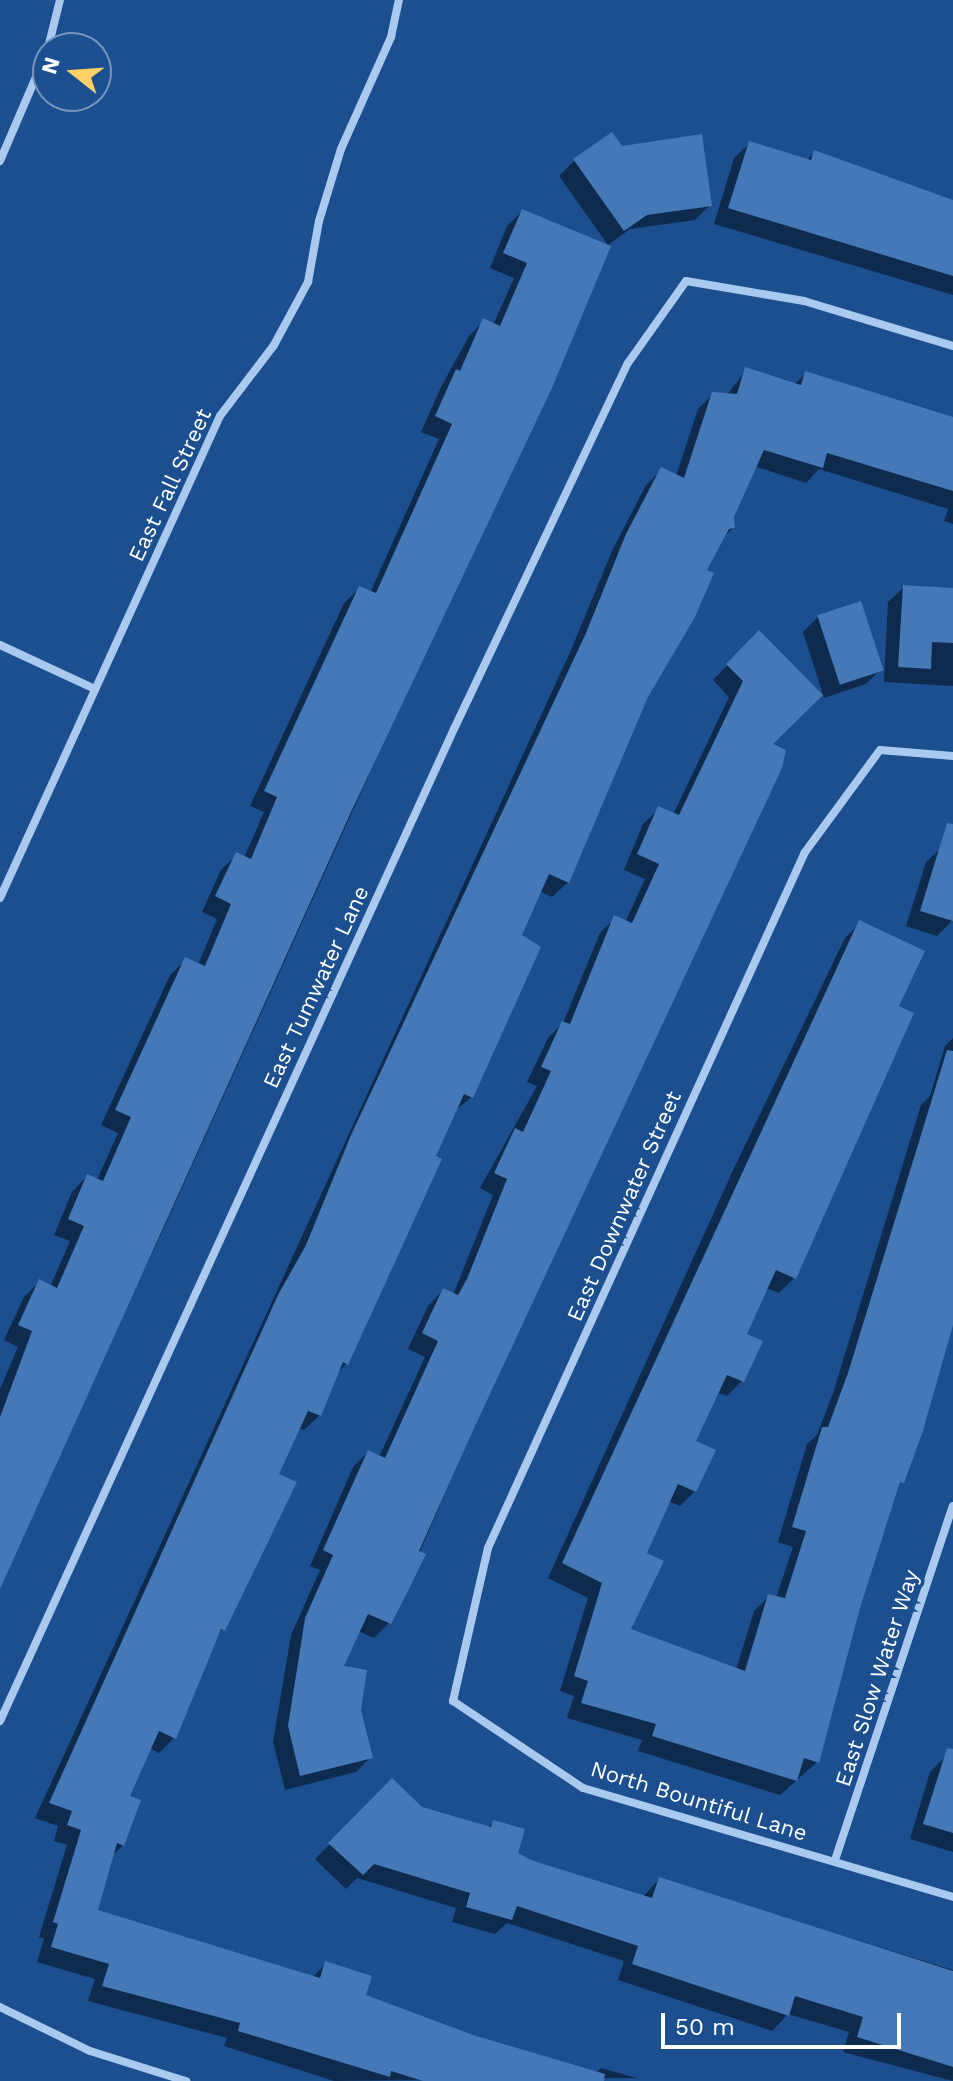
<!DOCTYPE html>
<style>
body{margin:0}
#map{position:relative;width:953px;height:2081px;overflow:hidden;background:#1b4f8f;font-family:"Work Sans",sans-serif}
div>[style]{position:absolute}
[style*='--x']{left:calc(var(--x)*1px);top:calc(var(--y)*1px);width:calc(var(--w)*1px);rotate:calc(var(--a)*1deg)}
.shadow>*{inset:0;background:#0007}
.building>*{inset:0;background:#4478b7;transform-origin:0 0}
.minor>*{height:8px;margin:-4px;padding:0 4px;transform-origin:4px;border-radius:4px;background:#a9c9ee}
span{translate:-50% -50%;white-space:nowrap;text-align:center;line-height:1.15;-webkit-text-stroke:7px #1b4f8f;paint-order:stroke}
.street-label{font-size:22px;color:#fff}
.north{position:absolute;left:32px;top:32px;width:80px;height:80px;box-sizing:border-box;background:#1b4f8f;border:2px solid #7695bc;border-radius:50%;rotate:287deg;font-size:22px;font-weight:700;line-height:32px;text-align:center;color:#fff}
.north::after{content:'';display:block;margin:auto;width:28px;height:36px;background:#ffd166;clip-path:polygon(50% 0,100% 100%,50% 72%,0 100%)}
.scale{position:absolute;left:661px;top:2013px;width:240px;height:36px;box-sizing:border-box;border:4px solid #fff;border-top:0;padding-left:10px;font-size:24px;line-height:28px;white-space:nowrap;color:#fff;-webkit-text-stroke:6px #1b4f8f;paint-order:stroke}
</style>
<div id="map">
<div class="shadow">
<i style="clip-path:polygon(750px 143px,806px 161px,815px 152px,953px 201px,953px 295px,714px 224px,734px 158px)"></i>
<i style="clip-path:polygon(621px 148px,710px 205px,695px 220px,630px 229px,608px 245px,559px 176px,574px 161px)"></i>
<i style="clip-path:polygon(522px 211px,608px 247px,157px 1243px,0 1574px,0 1389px,18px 1347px,4px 1340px,24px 1297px,39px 1282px,50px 1287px,70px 1241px,54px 1235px,72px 1192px,87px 1176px,97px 1180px,118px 1133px,101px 1125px,170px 975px,186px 960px,198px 965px,217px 919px,202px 912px,221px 870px,236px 855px,244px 858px,264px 812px,250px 806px,344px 603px,360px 588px,370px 593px,439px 439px,421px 432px,441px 387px,469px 336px,484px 321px,493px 325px,514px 278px,490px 268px,507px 226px)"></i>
<i style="clip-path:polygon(746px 370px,794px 385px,806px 373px,953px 418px,953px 524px,944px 521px,948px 509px,819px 469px,806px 483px,754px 466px,732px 516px,733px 528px,720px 541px,646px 696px,568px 882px,552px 897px,539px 891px,519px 936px,472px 1097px,454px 1111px,346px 1364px,336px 1374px,320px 1415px,304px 1430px,298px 1428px,276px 1474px,223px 1629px,215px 1638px,174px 1738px,159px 1753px,149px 1748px,128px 1797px,123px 1845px,112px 1856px,95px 1911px,312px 1978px,326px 1963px,363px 1996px,473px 2037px,597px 2072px,601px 2068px,637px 2078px,334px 2081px,224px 2046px,227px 2038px,88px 2001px,95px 1979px,37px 1962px,44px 1939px,39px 1937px,67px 1845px,54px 1841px,58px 1826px,35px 1818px,571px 650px,612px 551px,646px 485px,662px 469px,676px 476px,698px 409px,713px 394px,727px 395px)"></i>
<i style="clip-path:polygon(904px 587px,953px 590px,953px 686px,884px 682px,888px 602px)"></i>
<i style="clip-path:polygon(818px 617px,881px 669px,866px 684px,824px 698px,803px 632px)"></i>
<i style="clip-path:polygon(759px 633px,770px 745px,389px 1623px,374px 1638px,358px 1631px,342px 1668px,371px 1757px,356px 1772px,285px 1790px,273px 1742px,291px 1635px,320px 1570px,310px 1566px,353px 1467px,368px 1452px,379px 1457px,425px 1357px,408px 1349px,428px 1306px,443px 1290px,453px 1295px,493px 1195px,480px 1188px,537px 1086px,527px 1082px,548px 1038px,563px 1023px,600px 933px,615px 918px,625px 923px,645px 879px,624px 870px,643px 824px,659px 809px,673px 815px,729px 697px,713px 680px)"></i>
<i style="clip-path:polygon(953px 837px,953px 920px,937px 936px,906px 926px,926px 862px)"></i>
<i style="clip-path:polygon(860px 923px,897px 1008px,912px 1014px,794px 1278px,779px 1293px,766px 1288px,745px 1335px,742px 1381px,727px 1396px,717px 1392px,693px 1442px,695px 1491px,680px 1506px,668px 1501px,644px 1554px,629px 1629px,736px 1670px,754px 1611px,769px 1596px,776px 1598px,793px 1547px,778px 1542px,807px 1444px,817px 1435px,834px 1390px,921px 1105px,930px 1096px,945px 1046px,953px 1038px,953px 1318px,830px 1698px,836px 1700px,817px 1762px,780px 1795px,638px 1751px,642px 1740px,567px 1718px,574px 1696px,560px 1691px,588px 1598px,548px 1578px,735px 1166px,845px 938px)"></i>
<i style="clip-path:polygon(945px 1757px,953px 1759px,953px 1852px,910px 1839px,930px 1772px)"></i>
<i style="clip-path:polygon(392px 1781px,421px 1809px,487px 1828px,494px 1822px,516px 1854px,531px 1862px,643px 1897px,659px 1879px,953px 1970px,953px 2081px,843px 2052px,849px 2032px,788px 2014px,772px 2031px,618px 1980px,624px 1961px,507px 1923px,495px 1934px,452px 1922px,456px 1908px,357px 1878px,346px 1889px,315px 1859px)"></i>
</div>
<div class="building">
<i style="clip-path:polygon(612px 132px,622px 146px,702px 134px,712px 206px,647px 215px,624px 231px,573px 159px)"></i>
<i style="clip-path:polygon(749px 141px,811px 160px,814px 150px,953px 200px,953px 276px,728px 208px)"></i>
<i style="clip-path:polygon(522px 209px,611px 246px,552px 388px,351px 812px,0 1589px,0 1417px,32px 1331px,18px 1325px,39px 1279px,57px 1288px,84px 1226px,68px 1219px,87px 1174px,103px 1181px,131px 1117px,115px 1110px,136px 1064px,185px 957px,205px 966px,231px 904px,215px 896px,236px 852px,251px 859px,277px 797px,264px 791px,359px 586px,376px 593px,452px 424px,435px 416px,456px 369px,460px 371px,483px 318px,500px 326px,527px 263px,503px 253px)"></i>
<i style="clip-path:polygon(745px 367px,801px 385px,805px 371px,953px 417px,953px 491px,827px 453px,823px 468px,764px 450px,734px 517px,735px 528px,729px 529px,707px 570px,714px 573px,695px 617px,648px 697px,569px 883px,549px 874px,522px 935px,541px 947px,473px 1098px,464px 1094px,436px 1156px,442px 1159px,348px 1365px,343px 1362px,321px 1416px,308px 1411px,279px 1474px,297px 1482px,225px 1631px,221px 1629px,176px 1739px,159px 1731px,130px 1796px,141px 1800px,124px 1846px,117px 1843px,98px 1910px,320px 1978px,325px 1961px,372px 1976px,366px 1995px,473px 2035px,605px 2074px,604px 2081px,423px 2081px,391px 2071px,390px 2077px,238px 2031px,240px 2023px,102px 1986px,109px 1964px,51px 1947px,58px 1924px,53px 1922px,81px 1830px,67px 1825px,72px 1811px,49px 1803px,278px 1295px,306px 1245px,351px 1135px,586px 633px,626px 534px,661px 467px,684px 478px,712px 392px,737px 394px)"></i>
<i style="clip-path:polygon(903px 585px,953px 588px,953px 643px,932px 642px,931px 669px,898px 667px)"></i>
<i style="left:861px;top:601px;width:73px;height:46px;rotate:72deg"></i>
<i style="clip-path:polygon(759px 630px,823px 695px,773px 744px,786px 750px,782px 768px,476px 1424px,419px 1551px,426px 1554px,408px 1591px,391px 1624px,368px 1614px,344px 1666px,367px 1670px,361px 1710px,373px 1758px,300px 1776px,288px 1726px,305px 1618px,333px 1555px,323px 1550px,368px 1450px,385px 1458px,438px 1341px,422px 1333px,443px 1288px,458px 1295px,467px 1279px,507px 1179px,494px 1173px,515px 1128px,523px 1132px,551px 1071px,541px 1067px,562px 1021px,570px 1024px,614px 915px,632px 923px,659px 864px,637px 854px,658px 806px,679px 815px,743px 681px,726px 664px)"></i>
<i style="clip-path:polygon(947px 823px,953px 824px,953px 921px,920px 911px)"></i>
<i style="clip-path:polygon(859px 920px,925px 951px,899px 1006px,914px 1013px,796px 1279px,776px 1270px,747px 1334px,763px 1341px,744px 1382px,727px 1375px,696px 1441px,716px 1450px,696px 1492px,678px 1484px,647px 1553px,664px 1561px,631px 1629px,745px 1671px,768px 1594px,785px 1598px,806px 1531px,792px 1527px,822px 1427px,828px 1427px,848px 1373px,947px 1050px,953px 1051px,953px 1325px,922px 1434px,904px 1483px,900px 1482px,860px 1608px,819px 1763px,804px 1758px,797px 1781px,652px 1736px,656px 1724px,581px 1703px,588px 1681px,574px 1676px,602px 1583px,562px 1563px)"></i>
<i style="clip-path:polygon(947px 1748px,953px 1749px,953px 1833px,923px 1824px)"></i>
<i style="clip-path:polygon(392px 1778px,422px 1807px,491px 1827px,493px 1820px,525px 1829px,518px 1853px,531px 1860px,652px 1898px,659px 1877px,953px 1971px,953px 2067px,857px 2037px,863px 2017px,795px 1996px,789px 2016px,632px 1964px,638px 1946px,517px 1906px,512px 1920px,466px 1907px,470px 1893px,374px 1864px,363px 1875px,328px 1843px)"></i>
</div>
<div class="minor">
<i style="--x:48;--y:48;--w:49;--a:-76"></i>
<i style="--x:0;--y:161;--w:122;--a:-66.8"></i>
<i style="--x:0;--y:645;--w:105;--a:24.9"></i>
<i style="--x:953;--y:756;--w:73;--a:-175.3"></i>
<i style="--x:880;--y:750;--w:127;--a:126.3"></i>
<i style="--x:805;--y:852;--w:765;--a:114.49"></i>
<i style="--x:488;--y:1548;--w:157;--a:102.9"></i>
<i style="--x:453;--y:1701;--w:156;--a:33.8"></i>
<i style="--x:583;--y:1788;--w:386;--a:16.4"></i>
<i style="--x:0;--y:898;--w:530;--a:-65.47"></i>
<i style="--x:220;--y:416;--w:89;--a:-52.7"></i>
<i style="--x:274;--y:345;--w:72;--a:-61.6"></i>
<i style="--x:308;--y:282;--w:62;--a:-79.8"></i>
<i style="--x:319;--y:221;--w:75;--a:-73"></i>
<i style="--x:341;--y:149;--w:123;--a:-65.9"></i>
<i style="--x:391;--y:37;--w:38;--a:-78"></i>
<i style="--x:0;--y:1721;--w:1091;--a:-65.41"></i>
<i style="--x:454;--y:729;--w:405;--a:-64.6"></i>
<i style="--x:628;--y:363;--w:100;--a:-54.7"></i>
<i style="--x:686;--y:281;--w:120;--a:9.6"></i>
<i style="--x:804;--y:301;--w:156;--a:16.8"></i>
<i style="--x:835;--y:1860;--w:373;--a:-71.6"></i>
<i style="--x:0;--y:2007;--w:100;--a:26.1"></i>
<i style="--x:90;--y:2051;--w:101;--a:17.4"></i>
</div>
<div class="street-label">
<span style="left:170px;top:485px;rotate:-65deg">East Fall Street</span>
<span style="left:316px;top:987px;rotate:-65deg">East Tumwater Lane</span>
<span style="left:624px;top:1206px;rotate:-66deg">East Downwater Street</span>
<span style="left:877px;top:1678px;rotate:-72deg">East Slow Water Way</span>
<span style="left:699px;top:1801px;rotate:17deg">North Bountiful Lane</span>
</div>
<div class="north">N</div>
<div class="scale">50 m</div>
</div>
